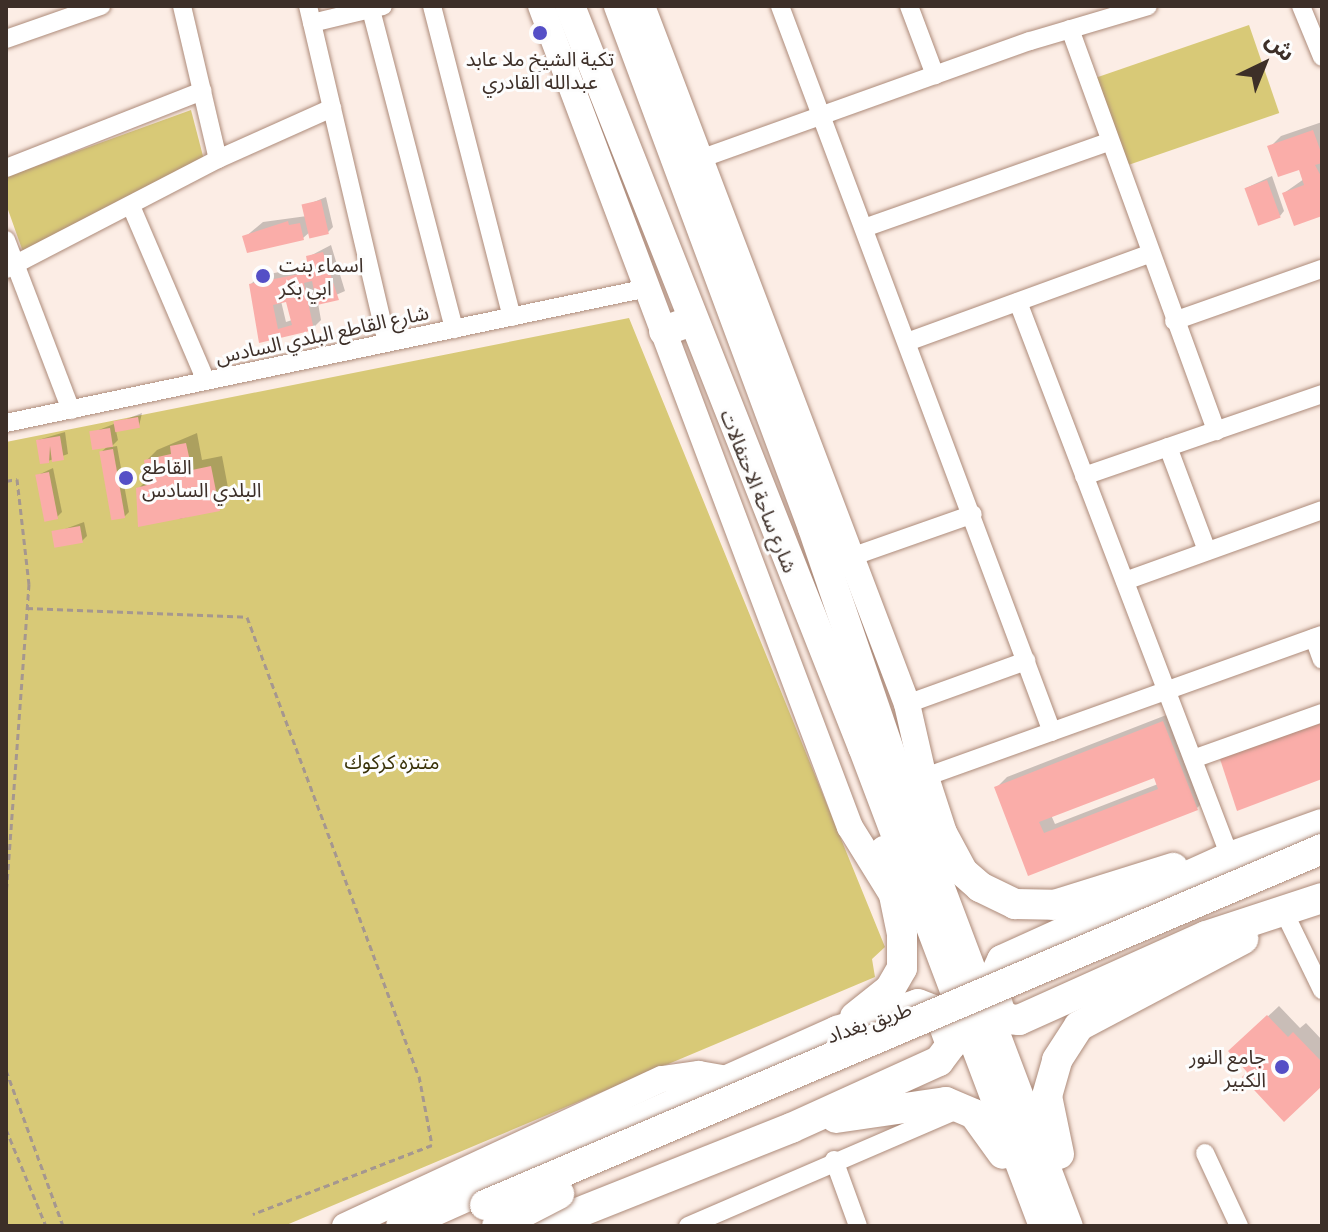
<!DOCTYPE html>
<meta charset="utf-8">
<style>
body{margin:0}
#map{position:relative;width:1328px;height:1232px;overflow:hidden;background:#fcede5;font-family:"Titillium Web","Noto Sans Arabic",sans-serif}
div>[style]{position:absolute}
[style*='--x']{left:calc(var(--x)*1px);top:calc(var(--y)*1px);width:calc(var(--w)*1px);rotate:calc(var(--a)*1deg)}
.green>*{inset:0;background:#d8c977;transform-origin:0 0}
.shadow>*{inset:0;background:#0003}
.building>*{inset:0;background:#faada9;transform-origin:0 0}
.path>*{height:3px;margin-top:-1.5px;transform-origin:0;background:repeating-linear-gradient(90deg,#a5978f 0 6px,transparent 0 10px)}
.roads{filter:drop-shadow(0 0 2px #ad8b7a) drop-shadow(0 0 2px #ad8b7a)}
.street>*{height:18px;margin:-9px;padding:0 9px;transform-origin:9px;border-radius:9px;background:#fff}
.secondary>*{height:26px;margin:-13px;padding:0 13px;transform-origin:13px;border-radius:13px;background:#fff}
.primary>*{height:30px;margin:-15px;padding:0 15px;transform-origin:15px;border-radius:15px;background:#fff}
.bridges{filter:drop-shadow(0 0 2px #ad8b7a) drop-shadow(0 0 2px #ad8b7a)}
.primary-bridge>*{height:30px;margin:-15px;padding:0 15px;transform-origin:15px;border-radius:15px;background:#fff}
.dots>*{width:22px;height:22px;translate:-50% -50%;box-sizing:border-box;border:4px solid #fdfdfd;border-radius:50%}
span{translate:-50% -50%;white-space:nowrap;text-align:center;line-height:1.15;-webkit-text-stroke:6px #fdfdfd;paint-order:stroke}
.poi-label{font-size:20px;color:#3d2f28}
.left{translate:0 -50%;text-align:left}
.right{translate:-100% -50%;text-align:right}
.street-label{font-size:20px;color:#3d2f28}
.park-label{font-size:20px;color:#393209}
.frame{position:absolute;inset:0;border:8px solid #3d2f28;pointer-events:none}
.north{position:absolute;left:1224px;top:24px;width:80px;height:80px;-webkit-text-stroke:6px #fdfdfd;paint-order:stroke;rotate:43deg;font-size:22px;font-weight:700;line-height:32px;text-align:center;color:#3d2f28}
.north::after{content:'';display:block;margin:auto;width:28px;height:36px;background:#3d2f28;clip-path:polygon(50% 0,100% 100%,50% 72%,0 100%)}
</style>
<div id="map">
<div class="green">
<i style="left:1249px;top:25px;width:93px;height:162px;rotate:71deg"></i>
<i style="clip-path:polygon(191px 110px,204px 160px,23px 252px,6px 204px,6px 177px)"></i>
<i style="clip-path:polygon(629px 318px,885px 947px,872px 959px,875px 977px,284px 1226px,6px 1226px,6px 442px)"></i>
</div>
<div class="shadow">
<i style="clip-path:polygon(1322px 122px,1322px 214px,1284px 193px,1304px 179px,1300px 168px,1270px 147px,1281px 136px)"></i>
<i style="clip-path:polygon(1272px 176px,1284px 211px,1280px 216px,1246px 188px)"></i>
<i style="clip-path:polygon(326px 197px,333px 227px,328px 232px,311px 231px,303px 238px,245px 237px,263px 222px,307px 216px,304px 206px)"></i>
<i style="clip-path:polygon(evenodd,331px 245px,345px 291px,318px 303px,321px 320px,313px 328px,261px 340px,251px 284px,259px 276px,310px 266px,308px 257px,331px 245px,288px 300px,292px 320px,286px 322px,281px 301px,288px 300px)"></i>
<i style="clip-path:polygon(142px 413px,139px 426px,116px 431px,118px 440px,111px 447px,117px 446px,129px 512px,124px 517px,101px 452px,107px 447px,91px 433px)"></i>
<i style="clip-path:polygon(65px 432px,68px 454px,48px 461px,38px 440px)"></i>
<i style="clip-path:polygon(197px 433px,202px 460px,222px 456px,230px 498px,219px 509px,179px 519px,138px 489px,148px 479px,146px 461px,157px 450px)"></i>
<i style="clip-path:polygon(53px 468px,62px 512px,57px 517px,38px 475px)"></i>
<i style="clip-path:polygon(84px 522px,87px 536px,82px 541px,54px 533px)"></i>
<i style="clip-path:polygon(evenodd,1174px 712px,1208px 797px,1197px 808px,1029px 873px,996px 788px,1007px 777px,1174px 712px,1155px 775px,1158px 784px,1055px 824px,1051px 815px,1155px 775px)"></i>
<i style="clip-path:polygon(1279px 1006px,1300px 1028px,1306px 1023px,1322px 1040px,1322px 1083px,1231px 1051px)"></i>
</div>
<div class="building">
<i style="clip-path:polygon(1313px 130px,1322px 155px,1322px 163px,1315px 165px,1322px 178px,1322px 216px,1294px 226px,1282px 193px,1304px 185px,1299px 170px,1278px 177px,1267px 146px)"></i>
<i style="left:1267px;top:180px;width:40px;height:24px;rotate:70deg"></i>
<i style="left:321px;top:200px;width:35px;height:20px;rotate:77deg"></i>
<i style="clip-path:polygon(288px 221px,289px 225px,300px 223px,304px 240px,247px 253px,242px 236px)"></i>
<i style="clip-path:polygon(evenodd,323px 252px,339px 300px,317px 305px,312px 281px,304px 283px,314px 330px,259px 343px,249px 284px,309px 272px,306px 256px,323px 252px,286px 302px,292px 325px,278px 329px,273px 305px,286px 302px)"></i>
<i style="left:138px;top:417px;width:11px;height:25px;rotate:80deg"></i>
<i style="left:110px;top:428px;width:19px;height:21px;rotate:81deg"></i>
<i style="clip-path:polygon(60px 436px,64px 460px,52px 462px,50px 446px,49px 463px,40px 464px,36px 440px)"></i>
<i style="clip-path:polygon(186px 443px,192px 470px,211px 466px,220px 511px,138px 527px,136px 488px,147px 485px,144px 460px,171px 454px,170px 446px)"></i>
<i style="left:113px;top:449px;width:70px;height:14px;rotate:80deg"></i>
<i style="left:49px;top:472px;width:48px;height:14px;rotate:79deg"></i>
<i style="left:80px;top:526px;width:17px;height:29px;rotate:80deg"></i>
<i style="clip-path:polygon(1322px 719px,1322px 779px,1237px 811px,1219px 756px)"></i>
<i style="clip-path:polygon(evenodd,1163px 721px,1198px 810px,1028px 876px,994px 787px,1163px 721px,1154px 778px,1158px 789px,1044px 833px,1039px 822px,1154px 778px)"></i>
<i style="clip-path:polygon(1267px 1015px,1288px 1037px,1293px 1032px,1322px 1062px,1322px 1086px,1284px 1122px,1242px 1077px,1247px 1072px,1228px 1051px)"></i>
</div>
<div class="path">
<i style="--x:6;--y:481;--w:11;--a:-10"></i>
<i style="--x:17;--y:479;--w:106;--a:83.5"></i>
<i style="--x:29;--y:584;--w:313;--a:94.2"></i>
<i style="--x:27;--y:608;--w:220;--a:2.3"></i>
<i style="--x:247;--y:617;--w:490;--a:69.5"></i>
<i style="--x:419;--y:1076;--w:70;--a:79.3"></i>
<i style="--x:432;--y:1145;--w:192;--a:158.9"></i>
<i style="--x:6;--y:1070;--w:166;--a:69.9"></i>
<i style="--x:6;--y:1129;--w:105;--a:67.6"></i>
</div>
<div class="roads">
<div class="street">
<i style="--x:182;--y:6;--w:157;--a:76.8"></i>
<i style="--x:308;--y:6;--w:346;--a:76.8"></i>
<i style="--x:370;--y:6;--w:334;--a:75.4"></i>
<i style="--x:432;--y:6;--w:321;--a:75.6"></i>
<i style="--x:780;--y:6;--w:775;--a:69.46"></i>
<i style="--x:909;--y:6;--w:74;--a:69.4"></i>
<i style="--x:1301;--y:6;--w:55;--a:67.6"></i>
<i style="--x:312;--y:23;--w:73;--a:-13.5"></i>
<i style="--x:1070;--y:29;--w:428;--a:70"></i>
<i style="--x:6;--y:39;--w:101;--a:-19.2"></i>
<i style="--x:700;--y:159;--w:350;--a:-19.7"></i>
<i style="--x:1030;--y:41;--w:123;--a:-16.5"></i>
<i style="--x:6;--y:168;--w:211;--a:-21.4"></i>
<i style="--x:131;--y:206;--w:190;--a:66.8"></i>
<i style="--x:864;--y:228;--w:259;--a:-19.4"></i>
<i style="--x:6;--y:240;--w:182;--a:69.1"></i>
<i style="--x:6;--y:269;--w:239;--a:-27.4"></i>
<i style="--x:218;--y:159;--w:125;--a:-24.1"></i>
<i style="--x:1018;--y:302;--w:594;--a:69.09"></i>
<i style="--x:1174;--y:321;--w:157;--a:-19.4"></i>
<i style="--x:907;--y:342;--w:258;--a:-20"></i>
<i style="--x:6;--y:423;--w:656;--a:-11.88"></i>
<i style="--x:1168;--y:447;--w:111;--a:69.4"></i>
<i style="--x:1084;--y:476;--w:252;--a:-19"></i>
<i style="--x:851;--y:557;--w:129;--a:-19.4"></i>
<i style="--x:1125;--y:581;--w:209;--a:-19.8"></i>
<i style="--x:1314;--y:638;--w:23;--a:70"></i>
<i style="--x:907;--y:704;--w:127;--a:-19.9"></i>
<i style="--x:1193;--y:759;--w:137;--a:-19.6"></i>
<i style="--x:914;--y:781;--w:433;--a:-19.7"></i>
<i style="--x:1284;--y:912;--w:87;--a:64"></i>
<i style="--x:1205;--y:1153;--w:81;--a:65"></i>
<i style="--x:834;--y:1160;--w:70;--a:70"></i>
<i style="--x:688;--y:1226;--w:293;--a:-23.3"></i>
</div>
<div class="secondary">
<i style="--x:541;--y:6;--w:877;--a:69.38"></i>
<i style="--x:850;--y:827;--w:84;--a:58.2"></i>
<i style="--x:642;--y:6;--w:747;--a:69.21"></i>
<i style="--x:907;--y:704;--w:76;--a:77.1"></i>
<i style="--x:345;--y:1226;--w:349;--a:-24.9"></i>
<i style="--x:662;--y:1079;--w:37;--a:-8"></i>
<i style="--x:699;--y:1074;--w:29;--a:10"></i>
</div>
<div class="primary">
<i style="--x:570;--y:6;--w:797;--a:68.43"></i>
<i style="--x:863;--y:747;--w:512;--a:69.3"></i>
<i style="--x:619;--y:6;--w:557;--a:69.61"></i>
<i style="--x:813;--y:528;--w:272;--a:71.1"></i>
<i style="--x:901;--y:785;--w:472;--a:69.3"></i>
<i style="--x:664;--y:331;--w:29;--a:-20"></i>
<i style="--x:924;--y:778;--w:58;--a:71.9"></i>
<i style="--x:942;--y:833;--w:44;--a:61.7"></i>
<i style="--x:963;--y:872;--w:23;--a:41"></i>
<i style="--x:980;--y:887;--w:39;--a:26"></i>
<i style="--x:1015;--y:904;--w:39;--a:1"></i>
<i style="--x:1054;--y:905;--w:125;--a:-17.3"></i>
<i style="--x:1322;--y:824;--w:98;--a:160.3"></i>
<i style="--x:1230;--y:857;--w:250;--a:155.7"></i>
<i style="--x:1002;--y:960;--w:23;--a:115"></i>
<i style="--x:992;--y:981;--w:30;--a:76"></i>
<i style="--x:999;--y:1010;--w:12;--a:48"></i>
<i style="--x:1007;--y:1019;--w:12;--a:5"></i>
<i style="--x:1019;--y:1020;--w:205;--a:-24.2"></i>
<i style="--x:1206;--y:936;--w:122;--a:-18.1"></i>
<i style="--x:855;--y:1017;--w:45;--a:-38.7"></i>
<i style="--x:890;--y:989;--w:24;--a:-60"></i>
<i style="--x:902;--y:968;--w:34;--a:-90"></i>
<i style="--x:902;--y:934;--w:85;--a:-101.6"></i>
<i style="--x:836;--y:1118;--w:111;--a:-8.3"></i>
<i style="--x:946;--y:1102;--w:30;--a:23"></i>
<i style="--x:974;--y:1114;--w:49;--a:54.1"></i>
<i style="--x:1059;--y:1154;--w:59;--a:-101.7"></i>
<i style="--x:1047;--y:1096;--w:37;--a:-74"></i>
<i style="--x:1057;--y:1060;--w:40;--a:-57.1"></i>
<i style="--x:1079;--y:1026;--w:186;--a:-27.9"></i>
<i style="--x:401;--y:1226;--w:478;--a:-24.1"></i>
<i style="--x:837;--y:1031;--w:85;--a:-18.4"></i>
<i style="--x:918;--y:1004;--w:22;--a:21"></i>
<i style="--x:939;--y:1012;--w:35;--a:70"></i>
<i style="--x:951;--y:1045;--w:20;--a:127"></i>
<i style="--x:939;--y:1061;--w:162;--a:155.6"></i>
<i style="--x:791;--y:1128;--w:265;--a:158.3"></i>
</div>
</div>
<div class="bridges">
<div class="primary-bridge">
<i style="--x:485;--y:1205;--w:910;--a:-23.04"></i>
<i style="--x:497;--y:1226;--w:70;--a:-27.3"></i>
</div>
</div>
<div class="dots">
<i style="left:540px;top:33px;background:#554fc6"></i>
<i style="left:263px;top:276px;background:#554fc6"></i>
<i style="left:126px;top:478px;background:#554fc6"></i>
<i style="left:1282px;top:1067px;background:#554fc6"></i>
</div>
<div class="poi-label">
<span style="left:540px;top:70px">تكية الشيخ ملا عابد<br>عبدالله القادري</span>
<span class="left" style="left:279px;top:276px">اسماء بنت<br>ابي بكر</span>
<span class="left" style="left:142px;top:478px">القاطع<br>البلدي السادس</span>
<span class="right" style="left:1266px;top:1068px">جامع النور<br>الكبير</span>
</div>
<div class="street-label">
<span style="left:322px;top:334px;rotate:-12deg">شارع القاطع البلدي السادس</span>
<span style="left:759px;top:491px;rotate:68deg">شارع ساحة الاحتفالات</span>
<span style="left:869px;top:1022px;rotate:-19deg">طريق بغداد</span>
</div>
<div class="park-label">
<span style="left:392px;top:761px">متنزه كركوك</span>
</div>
<div class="frame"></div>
<div class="north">ش</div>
</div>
